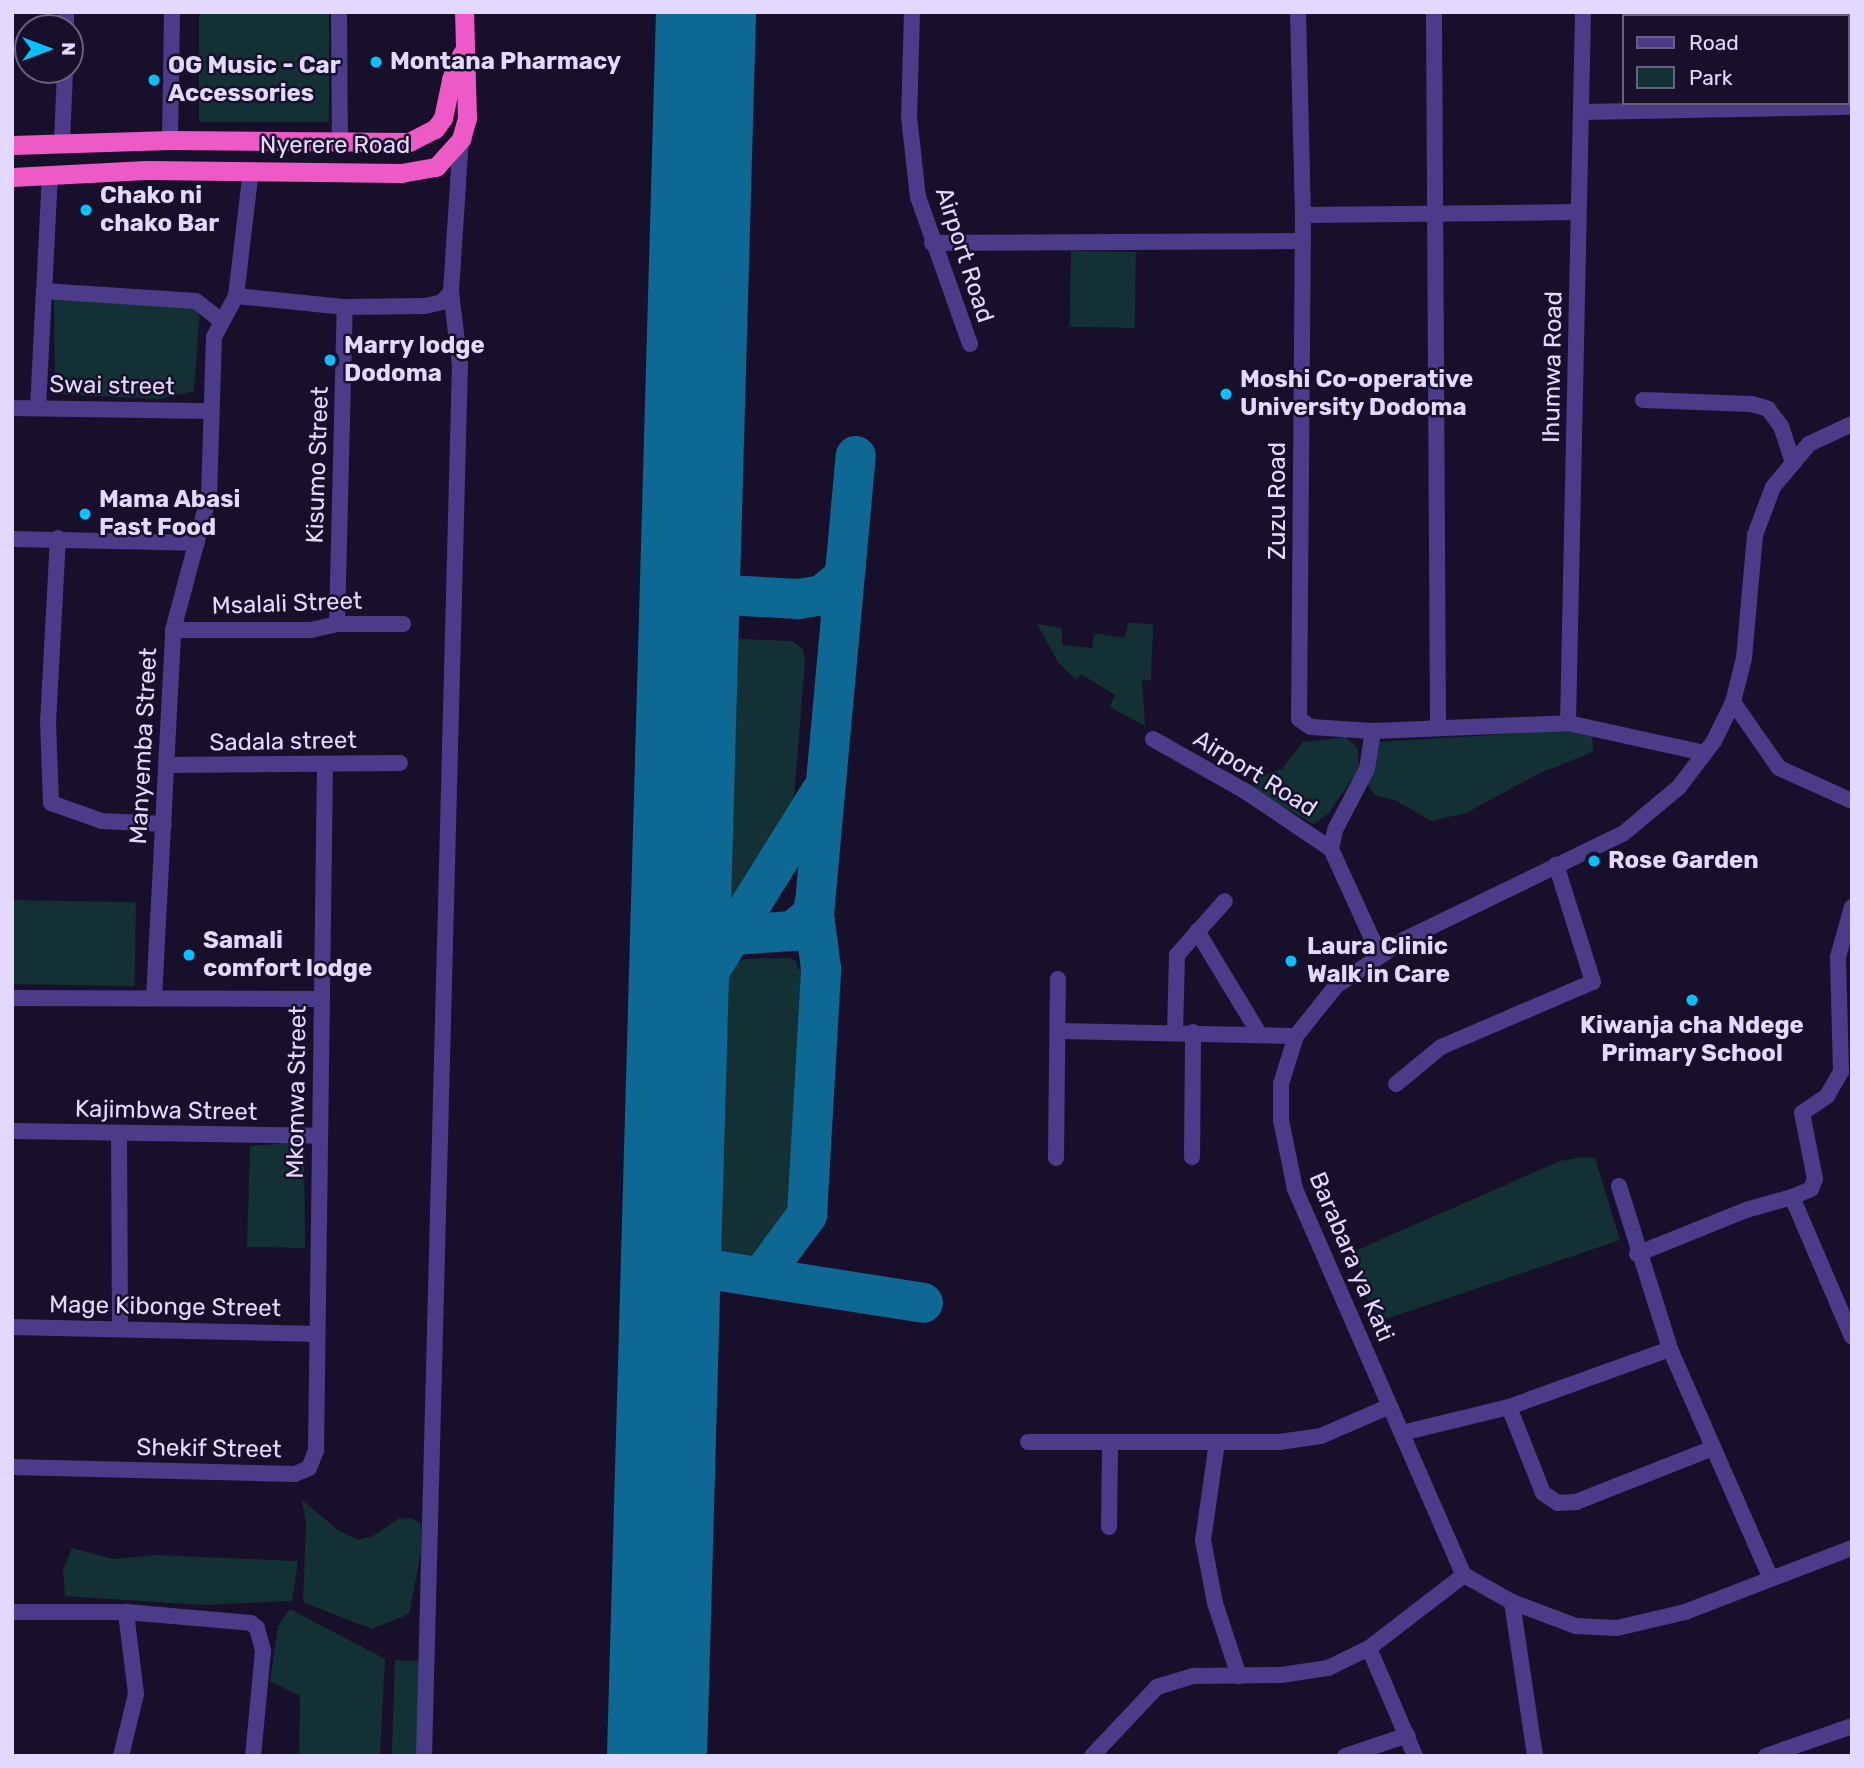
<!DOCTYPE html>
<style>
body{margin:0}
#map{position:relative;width:1864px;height:1768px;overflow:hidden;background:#18102a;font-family:Rubik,sans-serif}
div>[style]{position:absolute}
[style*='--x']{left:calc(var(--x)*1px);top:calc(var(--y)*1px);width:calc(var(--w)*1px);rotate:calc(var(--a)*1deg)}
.green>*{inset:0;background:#133034;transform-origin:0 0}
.taxiway>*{height:40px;margin:-20px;padding:0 20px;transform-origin:20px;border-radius:20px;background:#0e6894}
.runway>*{height:100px;margin:-50px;padding:0 50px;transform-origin:50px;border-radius:50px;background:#0e6894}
.minor>*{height:16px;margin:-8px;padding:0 8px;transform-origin:8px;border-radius:8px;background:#4a3c89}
.trunk>*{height:19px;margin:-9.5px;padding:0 9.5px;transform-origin:9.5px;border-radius:9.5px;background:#ed5ac6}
.dots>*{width:19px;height:19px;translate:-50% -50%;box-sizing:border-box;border:4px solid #18102a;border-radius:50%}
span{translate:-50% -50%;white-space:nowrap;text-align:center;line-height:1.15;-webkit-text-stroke:5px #18102a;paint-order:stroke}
.poi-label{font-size:24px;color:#e3d9ff;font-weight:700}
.left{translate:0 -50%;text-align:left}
.street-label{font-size:24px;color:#e3d9ff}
.frame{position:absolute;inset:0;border:14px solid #e3d9ff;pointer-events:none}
.legend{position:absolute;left:1622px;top:14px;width:228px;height:91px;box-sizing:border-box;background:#18102a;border:2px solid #69607f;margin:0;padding:9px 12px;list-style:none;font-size:21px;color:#e3d9ff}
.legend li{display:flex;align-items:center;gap:14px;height:35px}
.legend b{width:35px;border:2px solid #69607f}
.north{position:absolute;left:14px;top:14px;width:70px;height:70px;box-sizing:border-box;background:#18102a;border:2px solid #69607f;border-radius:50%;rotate:90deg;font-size:19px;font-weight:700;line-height:28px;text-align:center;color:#e3d9ff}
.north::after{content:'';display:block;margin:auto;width:24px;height:32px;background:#05c1ff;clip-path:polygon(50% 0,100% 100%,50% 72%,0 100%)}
</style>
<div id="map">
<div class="green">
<i style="left:199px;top:12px;width:130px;height:110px"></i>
<i style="left:1136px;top:252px;width:76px;height:65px;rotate:91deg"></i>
<i style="clip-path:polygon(54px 300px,164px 300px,200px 310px,194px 391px,160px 399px,55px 394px)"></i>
<i style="clip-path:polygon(1128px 623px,1153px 624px,1151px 680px,1142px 681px,1145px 726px,1110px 707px,1115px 695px,1081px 674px,1076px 680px,1058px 662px,1037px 624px,1062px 628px,1062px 645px,1092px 648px,1094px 633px,1125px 638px)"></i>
<i style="clip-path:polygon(740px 639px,792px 641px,803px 649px,805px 661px,794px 797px,737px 896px,730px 898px,716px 892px,723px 660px,729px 646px)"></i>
<i style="clip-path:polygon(1569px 730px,1592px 733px,1593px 752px,1540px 773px,1466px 813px,1431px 821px,1395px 800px,1376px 796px,1365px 781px,1378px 742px)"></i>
<i style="clip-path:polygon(1346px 737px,1358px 749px,1359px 769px,1328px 814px,1314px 824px,1256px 792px,1250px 779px,1282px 769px,1303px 742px)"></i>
<i style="left:12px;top:900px;width:124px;height:84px;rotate:1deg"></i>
<i style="clip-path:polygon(745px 959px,789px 958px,796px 961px,798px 969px,810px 970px,792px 1220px,754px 1265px,722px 1260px,707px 1243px,713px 1012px,731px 964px)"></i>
<i style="clip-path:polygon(288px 1143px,304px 1145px,305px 1248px,247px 1247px,250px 1146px)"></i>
<i style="clip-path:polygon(1583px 1157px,1595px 1158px,1620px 1240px,1380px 1321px,1362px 1288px,1357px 1250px,1560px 1161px)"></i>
<i style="clip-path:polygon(302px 1500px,338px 1530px,358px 1540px,373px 1536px,398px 1519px,412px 1518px,421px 1524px,422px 1547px,409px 1614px,372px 1629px,303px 1602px,306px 1522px)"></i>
<i style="clip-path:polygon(72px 1548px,113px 1559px,155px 1555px,298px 1561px,292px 1601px,201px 1605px,65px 1596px,63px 1570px)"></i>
<i style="clip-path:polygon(290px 1609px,385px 1659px,380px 1756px,299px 1756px,300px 1696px,270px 1681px,278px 1626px)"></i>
<i style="left:420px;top:1661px;width:95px;height:25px;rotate:92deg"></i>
</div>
<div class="taxiway">
<i style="--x:691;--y:564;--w:21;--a:55"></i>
<i style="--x:703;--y:581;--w:25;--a:26"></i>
<i style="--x:690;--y:619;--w:18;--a:-63"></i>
<i style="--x:698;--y:603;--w:15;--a:-37"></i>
<i style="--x:710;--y:594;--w:88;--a:3.3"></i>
<i style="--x:798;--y:599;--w:24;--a:-9"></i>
<i style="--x:822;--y:595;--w:27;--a:-39"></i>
<i style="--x:843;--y:578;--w:12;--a:-76"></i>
<i style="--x:682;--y:909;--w:28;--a:48"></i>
<i style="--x:701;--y:930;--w:31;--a:-4"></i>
<i style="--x:680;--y:958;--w:30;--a:-45"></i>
<i style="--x:701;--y:937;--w:92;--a:-3.7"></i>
<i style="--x:793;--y:931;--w:25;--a:-40"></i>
<i style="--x:812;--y:915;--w:14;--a:-78"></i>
<i style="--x:678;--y:1035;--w:39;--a:-69"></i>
<i style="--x:692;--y:999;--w:244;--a:-58.1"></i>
<i style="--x:669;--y:1263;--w:257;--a:8.9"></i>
<i style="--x:761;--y:1277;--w:77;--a:-53.4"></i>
<i style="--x:807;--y:1215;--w:246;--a:-86.7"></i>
<i style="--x:821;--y:969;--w:55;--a:-97.3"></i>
<i style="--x:814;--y:914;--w:460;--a:-84.8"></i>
</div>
<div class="runway">
<i style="--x:657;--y:1756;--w:1745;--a:-88.39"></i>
</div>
<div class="minor">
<i style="--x:339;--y:12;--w:130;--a:89.6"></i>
<i style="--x:912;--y:12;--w:105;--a:91.6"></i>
<i style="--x:909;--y:117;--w:81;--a:83.6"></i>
<i style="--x:918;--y:197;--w:156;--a:70.5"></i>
<i style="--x:1298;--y:12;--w:203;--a:88.6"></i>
<i style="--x:1303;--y:215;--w:504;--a:90.45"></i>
<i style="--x:1299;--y:719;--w:14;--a:34"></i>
<i style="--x:1311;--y:727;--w:62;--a:3.7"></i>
<i style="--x:1373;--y:731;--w:195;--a:-2.3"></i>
<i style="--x:1568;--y:723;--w:139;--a:12.4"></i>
<i style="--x:1434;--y:12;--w:714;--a:89.68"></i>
<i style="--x:66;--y:28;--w:16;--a:-90"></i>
<i style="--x:1583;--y:112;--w:269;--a:-1.1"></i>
<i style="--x:170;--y:140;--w:128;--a:-89.1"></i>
<i style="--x:62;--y:143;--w:73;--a:-87.6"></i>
<i style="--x:50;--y:174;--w:117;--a:92.9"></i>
<i style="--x:44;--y:291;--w:152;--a:3.8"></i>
<i style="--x:196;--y:301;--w:31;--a:38"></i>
<i style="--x:1303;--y:215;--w:275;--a:-0.6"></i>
<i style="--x:932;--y:243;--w:371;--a:-0.3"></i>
<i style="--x:236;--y:296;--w:110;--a:5.8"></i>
<i style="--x:345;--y:307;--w:80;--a:-0.7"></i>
<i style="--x:425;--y:306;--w:17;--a:-13"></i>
<i style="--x:442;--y:302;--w:13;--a:-48"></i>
<i style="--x:451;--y:292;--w:153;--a:-86.3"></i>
<i style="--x:1643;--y:400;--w:109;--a:2.1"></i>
<i style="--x:1752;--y:404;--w:17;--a:17"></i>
<i style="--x:1768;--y:409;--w:21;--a:53"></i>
<i style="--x:1781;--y:426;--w:39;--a:72"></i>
<i style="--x:12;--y:408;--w:199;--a:0.9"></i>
<i style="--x:38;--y:408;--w:117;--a:-87.1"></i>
<i style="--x:1852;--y:424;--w:47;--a:155.1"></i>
<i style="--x:1809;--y:444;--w:56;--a:129.9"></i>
<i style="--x:1773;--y:487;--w:51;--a:110.6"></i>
<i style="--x:1755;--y:535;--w:123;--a:95.1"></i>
<i style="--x:1744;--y:658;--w:45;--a:104"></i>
<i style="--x:1733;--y:702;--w:43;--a:116"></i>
<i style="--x:1714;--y:741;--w:58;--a:127.3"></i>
<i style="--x:1679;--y:787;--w:72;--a:140.1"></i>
<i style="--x:1624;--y:833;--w:245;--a:154.1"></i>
<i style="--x:1404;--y:940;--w:82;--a:145.9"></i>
<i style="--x:1336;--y:986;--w:64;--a:128.7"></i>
<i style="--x:1296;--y:1036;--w:50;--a:107.4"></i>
<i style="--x:1281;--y:1084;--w:36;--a:90"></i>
<i style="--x:1281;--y:1120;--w:70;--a:78.5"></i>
<i style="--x:1295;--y:1189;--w:421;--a:66.4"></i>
<i style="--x:1464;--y:1575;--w:55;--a:29.4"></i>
<i style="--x:1512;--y:1602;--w:68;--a:20.6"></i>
<i style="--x:1576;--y:1626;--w:41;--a:2.8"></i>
<i style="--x:1617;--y:1628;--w:70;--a:-13.2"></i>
<i style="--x:1685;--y:1612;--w:179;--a:-21"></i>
<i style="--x:58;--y:538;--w:183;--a:93.1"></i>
<i style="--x:48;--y:721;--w:82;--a:87.9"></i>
<i style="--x:51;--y:803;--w:54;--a:19.4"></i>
<i style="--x:102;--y:821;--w:62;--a:2.8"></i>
<i style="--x:12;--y:539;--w:185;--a:1.2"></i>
<i style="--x:337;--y:624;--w:317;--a:-88.6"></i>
<i style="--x:173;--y:630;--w:138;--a:0"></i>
<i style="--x:311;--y:630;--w:27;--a:-13"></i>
<i style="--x:337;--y:624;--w:66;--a:0"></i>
<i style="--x:1733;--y:702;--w:80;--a:55.1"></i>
<i style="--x:1779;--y:768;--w:80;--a:24.3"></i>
<i style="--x:1568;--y:723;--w:711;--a:-88.79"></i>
<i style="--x:1373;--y:731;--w:38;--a:99"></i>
<i style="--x:1367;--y:769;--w:69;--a:117.7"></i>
<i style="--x:1335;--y:830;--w:19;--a:102"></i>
<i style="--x:1331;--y:849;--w:115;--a:65.4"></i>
<i style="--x:1153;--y:739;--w:106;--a:29.5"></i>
<i style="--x:1245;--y:791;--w:104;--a:34"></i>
<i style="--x:166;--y:765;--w:234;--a:-0.5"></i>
<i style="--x:1197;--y:931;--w:122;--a:58.8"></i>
<i style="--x:12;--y:998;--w:308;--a:0.2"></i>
<i style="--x:154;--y:998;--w:368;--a:-87"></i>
<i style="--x:173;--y:630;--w:139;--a:-75"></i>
<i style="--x:209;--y:496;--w:159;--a:-88.2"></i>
<i style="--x:214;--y:337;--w:47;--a:-61.8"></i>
<i style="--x:236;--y:296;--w:126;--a:-83.2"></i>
<i style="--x:1059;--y:1031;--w:237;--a:1.2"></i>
<i style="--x:1175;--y:1032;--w:77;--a:-88.5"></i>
<i style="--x:1177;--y:955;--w:72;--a:-48.4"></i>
<i style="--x:1396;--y:1084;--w:58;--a:-39.4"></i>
<i style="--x:1441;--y:1047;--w:165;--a:-23.2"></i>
<i style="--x:1593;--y:982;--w:123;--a:-107.5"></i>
<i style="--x:12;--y:1131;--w:307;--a:0.9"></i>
<i style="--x:119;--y:1133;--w:196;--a:89.7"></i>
<i style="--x:1192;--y:1157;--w:125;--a:-89.5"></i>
<i style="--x:1056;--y:1158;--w:179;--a:-89.4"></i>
<i style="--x:1619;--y:1186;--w:171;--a:72.6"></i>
<i style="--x:1670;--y:1349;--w:251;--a:66.3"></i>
<i style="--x:1792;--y:1197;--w:21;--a:-23"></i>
<i style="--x:1811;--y:1189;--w:11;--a:-68"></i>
<i style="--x:1815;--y:1179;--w:67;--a:-101.1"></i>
<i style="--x:1802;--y:1113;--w:30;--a:-34"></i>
<i style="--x:1827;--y:1096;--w:28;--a:-60"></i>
<i style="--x:1841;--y:1072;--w:115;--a:-91.5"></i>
<i style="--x:1838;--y:957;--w:52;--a:-74.4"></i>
<i style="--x:1637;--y:1254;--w:118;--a:-22"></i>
<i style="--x:1746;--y:1210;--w:48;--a:-15.8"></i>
<i style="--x:1792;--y:1197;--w:152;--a:66.8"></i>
<i style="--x:12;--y:1327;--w:305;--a:1.3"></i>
<i style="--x:1509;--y:1407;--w:92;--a:68.4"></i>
<i style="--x:1543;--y:1493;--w:18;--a:34"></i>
<i style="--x:1558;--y:1503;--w:18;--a:-3"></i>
<i style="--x:1576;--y:1502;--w:147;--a:-21.5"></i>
<i style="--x:1402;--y:1433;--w:110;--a:-13.7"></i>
<i style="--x:1509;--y:1407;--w:171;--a:-19.8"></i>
<i style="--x:1028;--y:1442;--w:251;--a:0"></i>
<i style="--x:1279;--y:1442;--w:42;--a:-8.1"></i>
<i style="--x:1321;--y:1436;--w:75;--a:-23.5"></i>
<i style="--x:1217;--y:1442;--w:99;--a:98.1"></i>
<i style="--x:1203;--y:1540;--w:64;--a:79.2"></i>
<i style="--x:1215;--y:1603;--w:77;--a:71.8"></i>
<i style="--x:12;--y:1467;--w:283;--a:1.4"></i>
<i style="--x:295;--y:1474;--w:15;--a:-23"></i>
<i style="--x:309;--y:1468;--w:18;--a:-68"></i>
<i style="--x:316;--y:1451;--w:685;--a:-89.25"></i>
<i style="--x:1109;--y:1527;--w:85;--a:-89.3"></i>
<i style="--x:1512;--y:1602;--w:156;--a:81.5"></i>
<i style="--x:12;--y:1612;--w:114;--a:0"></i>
<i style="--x:126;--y:1612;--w:125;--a:5"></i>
<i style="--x:251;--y:1623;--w:8;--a:40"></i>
<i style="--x:257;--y:1628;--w:24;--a:75"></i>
<i style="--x:263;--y:1651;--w:105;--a:95.4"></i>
<i style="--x:1369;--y:1648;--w:117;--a:66.9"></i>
<i style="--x:121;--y:1756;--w:64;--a:-76.4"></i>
<i style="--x:136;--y:1694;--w:83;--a:-97"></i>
<i style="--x:424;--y:1756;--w:1390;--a:-88.52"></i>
<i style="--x:460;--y:366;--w:75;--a:-96.9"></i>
<i style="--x:1092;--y:1756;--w:95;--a:-46.7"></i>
<i style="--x:1157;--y:1687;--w:39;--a:-17"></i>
<i style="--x:1194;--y:1676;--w:87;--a:-0.7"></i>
<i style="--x:1281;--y:1675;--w:48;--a:-8.5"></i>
<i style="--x:1328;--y:1668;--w:46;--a:-26"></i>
<i style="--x:1369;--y:1648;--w:120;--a:-37.5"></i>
<i style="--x:1345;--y:1756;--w:66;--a:-18.4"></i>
<i style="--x:1766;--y:1756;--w:91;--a:-19.2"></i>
</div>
<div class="trunk">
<i style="--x:12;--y:145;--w:158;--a:-1.8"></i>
<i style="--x:170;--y:140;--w:239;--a:0.5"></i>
<i style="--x:409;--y:142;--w:29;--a:-27"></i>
<i style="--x:435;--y:129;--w:14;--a:-54"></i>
<i style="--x:443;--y:118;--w:40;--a:-78"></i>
<i style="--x:451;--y:79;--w:28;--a:-67"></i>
<i style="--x:12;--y:177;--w:134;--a:-3"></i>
<i style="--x:146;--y:170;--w:255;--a:0.7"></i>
<i style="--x:401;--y:173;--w:36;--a:-10"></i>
<i style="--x:436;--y:167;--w:38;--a:-48"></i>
<i style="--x:461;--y:139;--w:22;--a:-74"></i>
<i style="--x:467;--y:118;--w:106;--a:-91.6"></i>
</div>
<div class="dots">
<i style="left:376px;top:62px;background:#05c1ff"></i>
<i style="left:154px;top:80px;background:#05c1ff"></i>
<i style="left:86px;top:210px;background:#05c1ff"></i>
<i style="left:330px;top:360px;background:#05c1ff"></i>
<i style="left:1226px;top:394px;background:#05c1ff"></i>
<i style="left:85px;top:514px;background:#05c1ff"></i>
<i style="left:1594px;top:861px;background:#05c1ff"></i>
<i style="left:189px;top:955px;background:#05c1ff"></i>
<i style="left:1291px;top:961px;background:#05c1ff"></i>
<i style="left:1692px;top:1000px;background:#05c1ff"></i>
</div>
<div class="poi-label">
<span class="left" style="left:390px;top:62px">Montana Pharmacy</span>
<span class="left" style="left:168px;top:80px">OG Music - Car<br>Accessories</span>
<span class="left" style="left:100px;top:210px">Chako ni<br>chako Bar</span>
<span class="left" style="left:344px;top:360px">Marry lodge<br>Dodoma</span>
<span class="left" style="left:1240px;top:394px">Moshi Co-operative<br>University Dodoma</span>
<span class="left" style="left:99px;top:514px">Mama Abasi<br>Fast Food</span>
<span class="left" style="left:1608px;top:861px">Rose Garden</span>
<span class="left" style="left:203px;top:955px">Samali<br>comfort lodge</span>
<span class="left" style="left:1307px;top:961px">Laura Clinic<br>Walk in Care</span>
<span style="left:1692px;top:1040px">Kiwanja cha Ndege<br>Primary School</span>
</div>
<div class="street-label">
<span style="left:335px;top:146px">Nyerere Road</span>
<span style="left:964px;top:255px;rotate:72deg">Airport Road</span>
<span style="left:1553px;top:367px;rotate:-89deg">Ihumwa Road</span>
<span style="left:112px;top:386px;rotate:1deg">Swai street</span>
<span style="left:318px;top:465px;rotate:-88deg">Kisumo Street</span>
<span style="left:1278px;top:501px;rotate:-90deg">Zuzu Road</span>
<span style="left:287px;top:604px;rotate:-2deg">Msalali Street</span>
<span style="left:283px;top:742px;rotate:-1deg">Sadala street</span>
<span style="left:144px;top:746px;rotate:-87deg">Manyemba Street</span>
<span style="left:1255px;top:774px;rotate:32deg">Airport Road</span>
<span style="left:297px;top:1092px;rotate:-89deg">Mkomwa Street</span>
<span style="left:166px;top:1111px;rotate:1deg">Kajimbwa Street</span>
<span style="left:1351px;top:1257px;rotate:67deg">Barabara ya Kati</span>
<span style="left:165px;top:1307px;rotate:1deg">Mage Kibonge Street</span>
<span style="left:209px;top:1449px;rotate:1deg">Shekif Street</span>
</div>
<div class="frame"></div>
<ul class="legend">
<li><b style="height:9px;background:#4a3c89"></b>Road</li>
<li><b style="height:19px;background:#133034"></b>Park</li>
</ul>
<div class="north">N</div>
</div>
